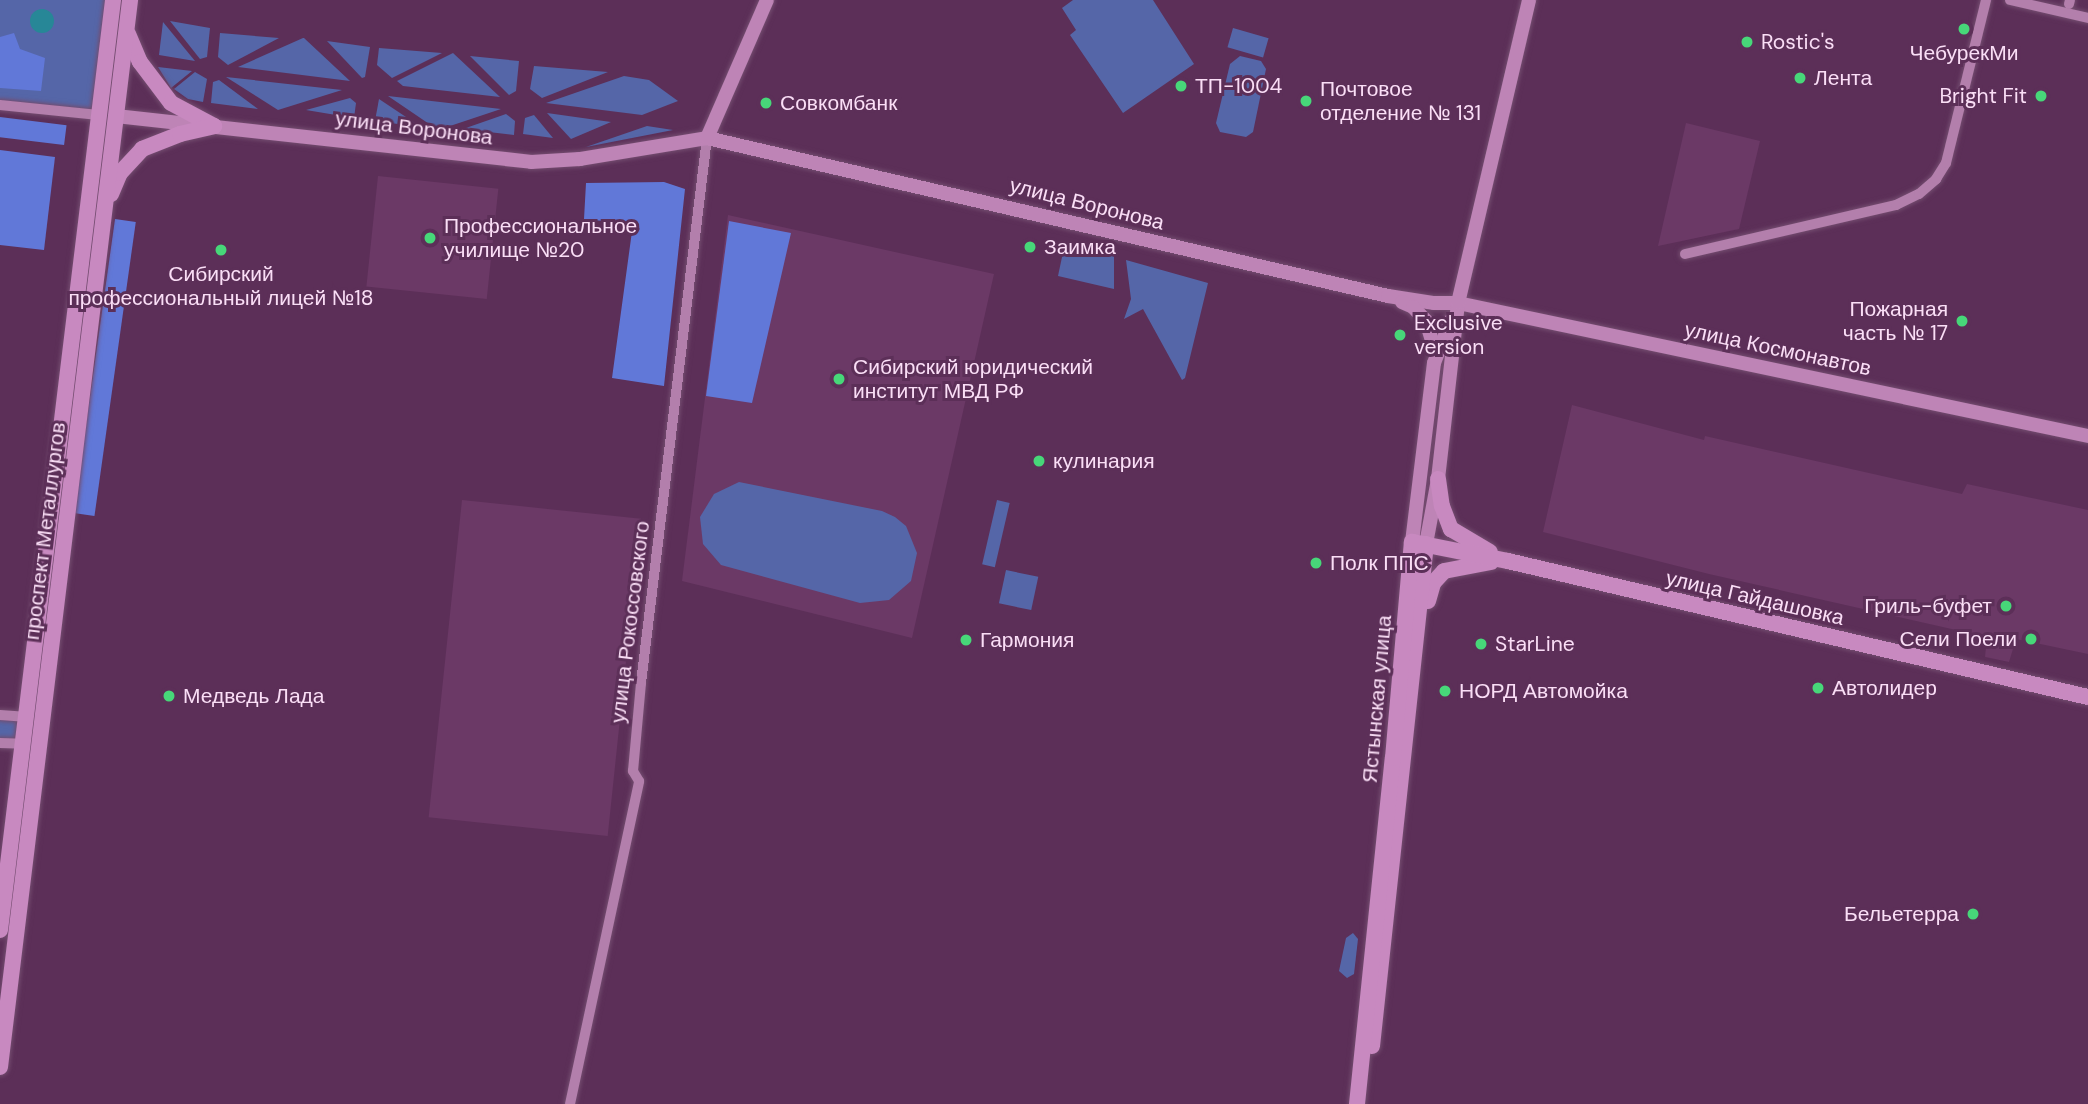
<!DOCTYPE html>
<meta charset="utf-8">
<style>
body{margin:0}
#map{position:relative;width:2088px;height:1104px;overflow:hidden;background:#5c2f58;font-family:"DM Sans",sans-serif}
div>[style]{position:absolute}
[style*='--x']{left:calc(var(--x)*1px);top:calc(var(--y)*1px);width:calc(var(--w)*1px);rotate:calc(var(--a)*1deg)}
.built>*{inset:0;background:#6b3966;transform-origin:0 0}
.green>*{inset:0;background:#5566a8;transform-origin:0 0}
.forest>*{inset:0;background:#6178d8;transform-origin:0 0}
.water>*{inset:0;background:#278797}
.round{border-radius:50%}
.roads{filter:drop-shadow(0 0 2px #744d70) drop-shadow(0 0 2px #744d70)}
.street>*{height:10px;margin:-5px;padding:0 5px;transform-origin:5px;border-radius:5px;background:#b37fac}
.secondary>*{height:14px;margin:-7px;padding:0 7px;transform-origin:7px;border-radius:7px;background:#be84b6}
.primary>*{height:16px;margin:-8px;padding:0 8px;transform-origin:8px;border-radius:8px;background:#c889c0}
.dots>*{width:19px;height:19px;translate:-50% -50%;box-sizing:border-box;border:4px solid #5c2f58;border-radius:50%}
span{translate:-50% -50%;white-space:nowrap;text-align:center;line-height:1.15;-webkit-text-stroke:6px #5c2f58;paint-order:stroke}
.poi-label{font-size:21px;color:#fadef6}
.left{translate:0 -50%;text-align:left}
.right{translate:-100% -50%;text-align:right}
.street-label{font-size:21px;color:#fadef6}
</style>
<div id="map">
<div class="built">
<i style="clip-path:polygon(1686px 123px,1760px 141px,1739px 229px,1658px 246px)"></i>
<i style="left:378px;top:176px;width:121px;height:111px;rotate:6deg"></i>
<i style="clip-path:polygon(728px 215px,994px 274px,912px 638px,682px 581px)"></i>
<i style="clip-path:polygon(1572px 405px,1704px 440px,1705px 436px,1962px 494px,1967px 484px,2088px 510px,2088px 654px,2016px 639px,2009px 662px,1985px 657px,1987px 637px,1709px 574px,1543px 532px)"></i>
<i style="left:462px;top:500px;width:180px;height:319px;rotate:6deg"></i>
</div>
<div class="green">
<i style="clip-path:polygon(0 0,113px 0,98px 115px,0 105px)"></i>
<i style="clip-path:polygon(1073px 0,1153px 0,1194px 64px,1123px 113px,1070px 35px,1076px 30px,1062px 8px)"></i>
<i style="clip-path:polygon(170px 21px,210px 28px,207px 57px,200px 59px)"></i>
<i style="clip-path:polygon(163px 22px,195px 61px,159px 55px)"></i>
<i style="left:1233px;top:28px;width:37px;height:20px;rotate:16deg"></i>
<i style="clip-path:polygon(220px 33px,279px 38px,228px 65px,218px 57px)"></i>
<i style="clip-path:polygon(304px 38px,350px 81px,238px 67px,303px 38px)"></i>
<i style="clip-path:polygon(327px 41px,370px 47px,365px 77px,362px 78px)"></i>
<i style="clip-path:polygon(379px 48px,442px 53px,392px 78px,377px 65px)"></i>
<i style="clip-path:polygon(453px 53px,500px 97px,403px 86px,397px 81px)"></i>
<i style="clip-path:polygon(470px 56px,519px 61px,516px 91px,509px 95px)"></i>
<i style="clip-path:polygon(1240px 56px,1261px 61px,1266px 69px,1253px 132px,1246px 137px,1220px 132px,1216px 123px,1230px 64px)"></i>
<i style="clip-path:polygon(534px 66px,608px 72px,542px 98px,530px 89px)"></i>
<i style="clip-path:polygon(158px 67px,192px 71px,171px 88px)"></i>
<i style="clip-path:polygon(195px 72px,207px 79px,203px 102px,188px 99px,174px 89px)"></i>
<i style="clip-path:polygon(624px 76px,649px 80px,678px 101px,642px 115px,546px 103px)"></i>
<i style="clip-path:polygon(226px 77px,342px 90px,278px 110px)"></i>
<i style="clip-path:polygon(219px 80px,258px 109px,211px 103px,213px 82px)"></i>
<i style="clip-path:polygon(388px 96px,501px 109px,438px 130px)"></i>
<i style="clip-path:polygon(350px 98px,356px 103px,354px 118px,306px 110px)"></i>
<i style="clip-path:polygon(379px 99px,421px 127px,375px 121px)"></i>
<i style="clip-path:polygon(547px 113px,611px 122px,571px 139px)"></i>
<i style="clip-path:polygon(506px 114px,515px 121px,514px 135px,463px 129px)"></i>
<i style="clip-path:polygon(534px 115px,553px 138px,523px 134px,525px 118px)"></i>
<i style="clip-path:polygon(647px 126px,673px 130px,586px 147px)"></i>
<i style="clip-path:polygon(1065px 243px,1114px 255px,1114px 289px,1058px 276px)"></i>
<i style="clip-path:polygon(1126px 260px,1208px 283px,1185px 378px,1182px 380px,1143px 309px,1124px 319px,1131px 299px)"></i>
<i style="clip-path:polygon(739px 482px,882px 511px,895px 517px,906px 526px,917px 553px,911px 581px,889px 600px,860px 603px,721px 565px,703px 544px,700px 517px,714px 494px)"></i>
<i style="left:997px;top:500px;width:13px;height:66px;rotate:13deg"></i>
<i style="left:1006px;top:570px;width:33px;height:34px;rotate:12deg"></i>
<i style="clip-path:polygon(0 715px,28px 717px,24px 744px,0 743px)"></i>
<i style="clip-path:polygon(1353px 933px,1358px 939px,1354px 974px,1347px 978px,1339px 971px,1346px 938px)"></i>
</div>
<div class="forest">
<i style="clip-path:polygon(14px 33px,20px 49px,45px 58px,41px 91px,0 88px,0 37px)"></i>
<i style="left:0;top:117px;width:67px;height:20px;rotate:7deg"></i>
<i style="clip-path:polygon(0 150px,55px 157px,44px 250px,0 245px)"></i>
<i style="clip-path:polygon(664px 182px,685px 189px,664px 386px,612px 378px,633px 224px,584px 219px,586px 183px)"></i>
<i style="left:115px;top:219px;width:21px;height:297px;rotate:8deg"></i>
<i style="clip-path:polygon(729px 221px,791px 233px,752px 403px,706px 396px)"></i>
</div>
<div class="water">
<i class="round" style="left:30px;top:9px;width:24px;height:24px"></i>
</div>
<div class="roads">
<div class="street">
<i style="--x:2010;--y:0;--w:80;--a:13"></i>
<i style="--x:2069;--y:4;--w:4;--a:-76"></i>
<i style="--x:0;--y:105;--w:99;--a:5.8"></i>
<i style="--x:1685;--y:254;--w:217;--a:-13.1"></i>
<i style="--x:1896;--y:205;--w:25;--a:-26"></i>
<i style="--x:1919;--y:194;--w:23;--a:-41"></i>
<i style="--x:1936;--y:179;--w:19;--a:-58"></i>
<i style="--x:1946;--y:163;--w:168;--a:-76.2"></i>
<i style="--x:0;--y:715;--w:28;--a:4"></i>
<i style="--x:0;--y:743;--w:24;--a:2"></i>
<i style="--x:570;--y:1104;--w:330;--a:-77.9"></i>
<i style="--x:639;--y:781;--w:12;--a:-121"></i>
<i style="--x:633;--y:771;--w:88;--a:-84.8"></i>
<i style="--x:641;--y:683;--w:549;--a:-83.1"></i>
</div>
<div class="secondary">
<i style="--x:116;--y:116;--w:418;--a:6.3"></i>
<i style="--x:531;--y:162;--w:49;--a:-3.5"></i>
<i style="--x:580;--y:159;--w:129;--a:-9.4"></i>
<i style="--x:707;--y:138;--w:699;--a:13.06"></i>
<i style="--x:1388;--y:296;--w:47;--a:8.7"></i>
<i style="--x:1434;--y:303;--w:24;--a:0"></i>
<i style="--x:1458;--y:303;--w:644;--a:11.92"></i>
<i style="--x:707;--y:138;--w:150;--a:-66.5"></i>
<i style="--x:1402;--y:302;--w:12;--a:24"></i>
<i style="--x:1413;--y:307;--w:19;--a:47"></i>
<i style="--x:1426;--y:321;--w:34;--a:73"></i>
<i style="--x:1412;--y:542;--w:180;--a:-83"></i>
<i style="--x:1434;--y:363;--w:46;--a:-68.4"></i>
<i style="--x:1426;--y:544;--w:66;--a:-79.5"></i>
<i style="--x:1438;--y:479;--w:177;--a:-83.5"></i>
<i style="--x:1458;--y:303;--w:311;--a:-76.8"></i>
</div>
<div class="primary">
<i style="--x:128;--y:34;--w:30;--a:67"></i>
<i style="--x:140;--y:62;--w:51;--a:52.9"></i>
<i style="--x:171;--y:103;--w:49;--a:28.1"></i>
<i style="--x:111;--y:194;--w:23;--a:-67"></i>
<i style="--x:120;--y:173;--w:33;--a:-47"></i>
<i style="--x:142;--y:149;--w:41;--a:-21.5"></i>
<i style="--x:180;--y:134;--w:35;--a:-13"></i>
<i style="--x:1438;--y:479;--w:27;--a:82"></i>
<i style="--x:1442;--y:506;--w:25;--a:69"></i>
<i style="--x:1451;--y:529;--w:45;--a:30.5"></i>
<i style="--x:1428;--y:601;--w:19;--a:-74"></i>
<i style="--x:1433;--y:583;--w:16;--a:-47"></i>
<i style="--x:1444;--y:571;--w:48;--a:-10.8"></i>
<i style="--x:0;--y:930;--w:937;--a:-83.07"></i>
<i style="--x:1372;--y:1046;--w:505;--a:-83.86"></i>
<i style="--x:0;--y:1067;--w:1075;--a:-83.05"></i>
<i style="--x:1357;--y:1104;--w:348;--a:-84.1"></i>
<i style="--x:1393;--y:758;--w:217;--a:-85"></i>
<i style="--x:1412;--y:542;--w:98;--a:11.2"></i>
<i style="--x:1508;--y:561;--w:596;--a:13.2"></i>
</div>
</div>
<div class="dots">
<i style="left:1964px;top:29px;background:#47d779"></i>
<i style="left:1747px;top:42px;background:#47d779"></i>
<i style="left:1800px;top:78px;background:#47d779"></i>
<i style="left:1181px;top:86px;background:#47d779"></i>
<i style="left:2041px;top:96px;background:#47d779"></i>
<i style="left:1306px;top:101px;background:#47d779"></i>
<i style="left:766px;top:103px;background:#47d779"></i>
<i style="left:430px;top:238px;background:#47d779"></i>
<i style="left:1030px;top:247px;background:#47d779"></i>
<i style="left:221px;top:250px;background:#47d779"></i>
<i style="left:1962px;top:321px;background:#47d779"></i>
<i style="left:1400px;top:335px;background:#47d779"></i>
<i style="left:839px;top:379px;background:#47d779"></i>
<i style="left:1039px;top:461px;background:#47d779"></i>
<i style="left:1316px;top:563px;background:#47d779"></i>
<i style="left:2006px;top:606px;background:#47d779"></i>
<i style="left:2031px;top:639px;background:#47d779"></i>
<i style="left:966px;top:640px;background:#47d779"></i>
<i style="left:1481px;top:644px;background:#47d779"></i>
<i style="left:1818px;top:688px;background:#47d779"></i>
<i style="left:1445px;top:691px;background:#47d779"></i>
<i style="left:169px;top:696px;background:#47d779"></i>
<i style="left:1973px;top:914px;background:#47d779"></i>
</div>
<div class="poi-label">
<span class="left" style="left:1761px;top:42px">Rostic's</span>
<span style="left:1964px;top:53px">ЧебурекМи</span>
<span class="left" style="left:1814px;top:78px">Лента</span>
<span class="left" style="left:1195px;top:86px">ТП-1004</span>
<span class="left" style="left:1320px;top:101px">Почтовое<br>отделение № 131</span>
<span class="right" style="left:2027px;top:96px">Bright Fit</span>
<span class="left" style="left:780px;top:103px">Совкомбанк</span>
<span class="left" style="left:444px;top:238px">Профессиональное<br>училище №20</span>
<span class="left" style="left:1044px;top:247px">Заимка</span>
<span style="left:221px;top:286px">Сибирский<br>профессиональный лицей №18</span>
<span class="right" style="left:1948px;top:321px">Пожарная<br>часть № 17</span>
<span class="left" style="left:1414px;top:335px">Exclusive<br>version</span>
<span class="left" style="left:853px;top:379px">Сибирский юридический<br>институт МВД РФ</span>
<span class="left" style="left:1053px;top:461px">кулинария</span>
<span class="left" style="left:1330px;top:563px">Полк ППС</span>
<span class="right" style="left:1992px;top:606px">Гриль-буфет</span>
<span class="right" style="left:2017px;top:639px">Сели Поели</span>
<span class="left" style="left:980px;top:640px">Гармония</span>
<span class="left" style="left:1495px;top:644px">StarLine</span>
<span class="left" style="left:1832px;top:688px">Автолидер</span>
<span class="left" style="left:1459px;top:691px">НОРД Автомойка</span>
<span class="left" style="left:183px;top:696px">Медведь Лада</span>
<span class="right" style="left:1959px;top:914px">Бельетерра</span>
</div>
<div class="street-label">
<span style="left:414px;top:128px;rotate:7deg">улица Воронова</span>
<span style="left:1087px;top:204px;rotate:14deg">улица Воронова</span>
<span style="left:1778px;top:349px;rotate:12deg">улица Космонавтов</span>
<span style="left:45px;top:531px;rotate:-83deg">проспект Металлургов</span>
<span style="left:1755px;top:598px;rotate:13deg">улица Гайдашовка</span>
<span style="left:630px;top:622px;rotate:-83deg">улица Рокоссовского</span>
<span style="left:1377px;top:699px;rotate:-85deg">Ястынская улица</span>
</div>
</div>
